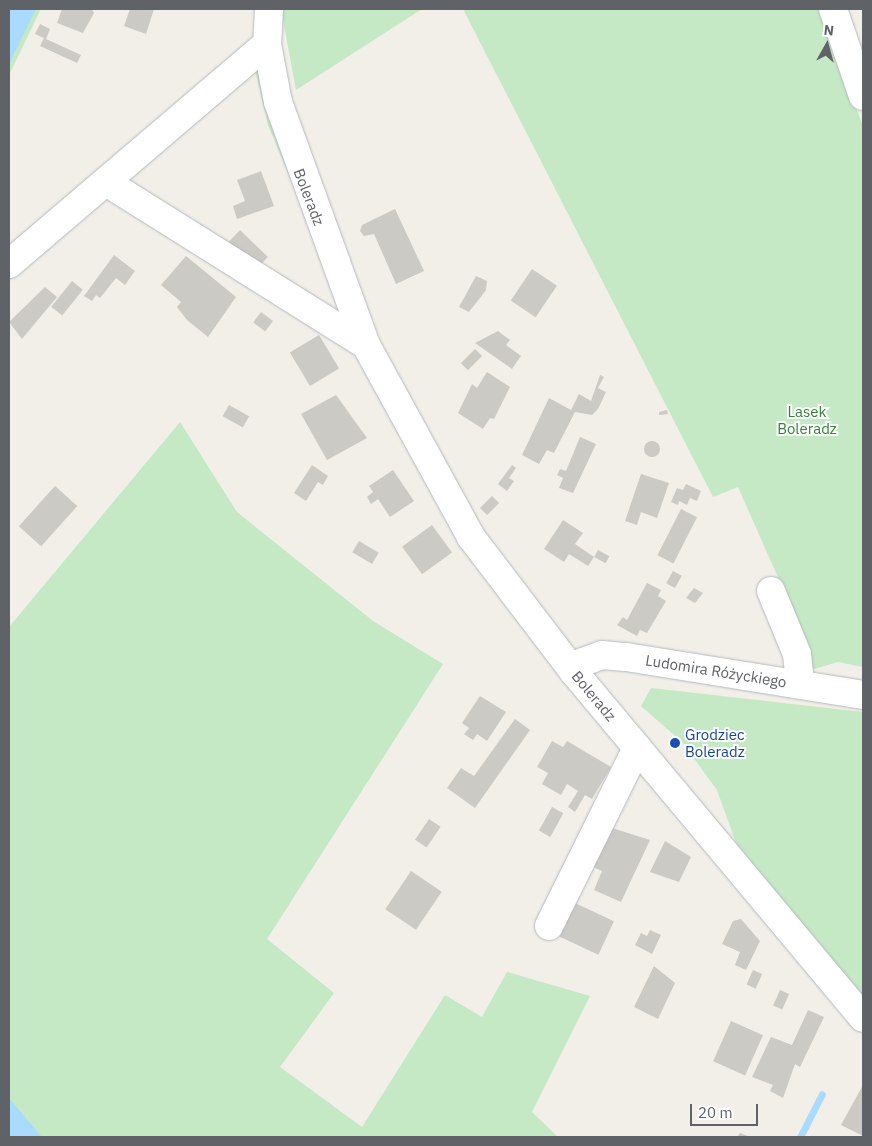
<!DOCTYPE html>
<meta charset="utf-8">
<style>
body{margin:0}
#map{position:relative;width:872px;height:1146px;overflow:hidden;background:#f1efe8;font-family:"IBM Plex Sans",sans-serif}
div>[style]{position:absolute}
[style*='--x']{left:calc(var(--x)*1px);top:calc(var(--y)*1px);width:calc(var(--w)*1px);rotate:calc(var(--a)*1deg)}
.green>*{inset:0;background:#c5e8c5}
.water>*{inset:0;background:#aadaff}
.stream>*{height:7px;margin:-3.5px;padding:0 3.5px;transform-origin:3.5px;border-radius:3.5px;background:#aadaff}
.building>*{inset:0;background:#cccac5;transform-origin:0 0}
.round{border-radius:50%}
.roads{filter:drop-shadow(0 0 1px #b5b8bc) drop-shadow(0 0 1px #b5b8bc)}
.minor>*{height:28px;margin:-14px;padding:0 14px;transform-origin:14px;border-radius:14px;background:#fff}
.dots>*{width:14px;height:14px;translate:-50% -50%;box-sizing:border-box;border:2px solid #fff;border-radius:50%}
span{translate:-50% -50%;white-space:nowrap;text-align:center;line-height:1.15;-webkit-text-stroke:4px #fff;paint-order:stroke}
.street-label{font-size:15px;color:#5f6368}
.park-label{font-size:15px;color:#348238}
.transit-label{font-size:15px;color:#164399}
.left{translate:0 -50%;text-align:left}
.frame{position:absolute;inset:0;border:10px solid #5f6368;pointer-events:none}
.north{position:absolute;left:802px;top:20px;width:50px;height:50px;-webkit-text-stroke:4px #fff;paint-order:stroke;rotate:7deg;font-size:14px;font-weight:700;line-height:20px;text-align:center;color:#5f6368}
.north::after{content:'';display:block;margin:auto;width:18px;height:22px;background:#5f6368;clip-path:polygon(50% 0,100% 100%,50% 72%,0 100%)}
.scale{position:absolute;left:690px;top:1104px;width:68px;height:22px;box-sizing:border-box;border:2px solid #5f6368;border-top:0;padding-left:6px;font-size:15px;line-height:18px;white-space:nowrap;color:#5f6368;-webkit-text-stroke:4px #fff;paint-order:stroke}
</style>
<div id="map">
<div class="green">
<i style="clip-path:polygon(9px 9px,41px 9px,9px 75px)"></i>
<i style="clip-path:polygon(281px 9px,422px 9px,296px 90px)"></i>
<i style="clip-path:polygon(463px 9px,818px 9px,863px 126px,863px 667px,838px 662px,811px 670px,781px 584px,738px 487px,713px 497px)"></i>
<i style="clip-path:polygon(254px 66px,258px 66px,275px 136px,304px 211px,268px 125px)"></i>
<i style="clip-path:polygon(180px 422px,237px 512px,373px 621px,443px 664px,267px 939px,334px 993px,280px 1067px,362px 1127px,445px 995px,482px 1017px,507px 972px,590px 996px,532px 1112px,558px 1137px,9px 1137px,9px 627px)"></i>
<i style="clip-path:polygon(651px 688px,863px 712px,863px 997px,736px 843px,717px 790px,682px 742px,641px 706px)"></i>
</div>
<div class="water">
<i style="clip-path:polygon(11px 9px,36px 9px,9px 64px,9px 13px)"></i>
<i style="clip-path:polygon(9px 1098px,42px 1137px,9px 1137px)"></i>
</div>
<div class="stream">
<i style="--x:800;--y:1137;--w:48;--a:-62.9"></i>
</div>
<div class="building">
<i style="clip-path:polygon(62px 9px,92px 9px,94px 13px,83px 33px,57px 23px)"></i>
<i style="clip-path:polygon(130px 9px,154px 9px,146px 34px,124px 26px)"></i>
<i style="clip-path:polygon(40px 24px,50px 29px,46px 39px,81px 55px,77px 63px,40px 46px,44px 38px,35px 34px)"></i>
<i style="clip-path:polygon(261px 171px,274px 206px,237px 219px,233px 206px,245px 201px,237px 180px)"></i>
<i style="clip-path:polygon(395px 209px,424px 271px,396px 284px,374px 234px,364px 236px,360px 231px,362px 225px)"></i>
<i style="clip-path:polygon(240px 230px,268px 257px,257px 268px,224px 247px)"></i>
<i style="clip-path:polygon(114px 255px,135px 271px,125px 285px,116px 278px,100px 298px,96px 295px,92px 301px,84px 296px)"></i>
<i style="clip-path:polygon(186px 256px,236px 297px,208px 337px,187px 320px,177px 307px,181px 302px,161px 285px)"></i>
<i style="left:532px;top:269px;width:30px;height:38px;rotate:34deg"></i>
<i style="clip-path:polygon(476px 276px,487px 281px,486px 290px,469px 312px,459px 307px)"></i>
<i style="left:72px;top:281px;width:14px;height:33px;rotate:39deg"></i>
<i style="clip-path:polygon(45px 287px,57px 297px,22px 339px,9px 322px)"></i>
<i style="left:261px;top:312px;width:15px;height:13px;rotate:37deg"></i>
<i style="clip-path:polygon(498px 331px,510px 340px,506px 345px,521px 356px,512px 369px,475px 343px)"></i>
<i style="left:319px;top:335px;width:39px;height:34px;rotate:59deg"></i>
<i style="left:475px;top:349px;width:10px;height:20px;rotate:45deg"></i>
<i style="clip-path:polygon(487px 372px,510px 387px,494px 419px,490px 418px,483px 429px,458px 413px,472px 384px,477px 388px)"></i>
<i style="clip-path:polygon(600px 375px,604px 377px,598px 388px,606px 392px,598px 409px,592px 415px,575px 412px,554px 453px,547px 450px,539px 464px,522px 455px,549px 398px,571px 410px,579px 394px,591px 401px)"></i>
<i style="clip-path:polygon(336px 395px,367px 438px,327px 460px,301px 414px)"></i>
<i style="left:229px;top:405px;width:23px;height:13px;rotate:29deg"></i>
<i style="clip-path:polygon(667px 410px,668px 414px,659px 415px,659px 412px)"></i>
<i style="clip-path:polygon(580px 437px,596px 444px,573px 493px,559px 488px,563px 478px,557px 475px,560px 469px,566px 471px)"></i>
<i class="round" style="left:644px;top:441px;width:16px;height:16px"></i>
<i style="clip-path:polygon(312px 465px,328px 476px,323px 485px,318px 482px,306px 501px,294px 493px)"></i>
<i style="clip-path:polygon(512px 465px,516px 468px,509px 478px,514px 481px,507px 491px,498px 484px)"></i>
<i style="clip-path:polygon(393px 470px,414px 501px,390px 517px,378px 499px,371px 504px,367px 497px,373px 492px,369px 486px)"></i>
<i style="clip-path:polygon(641px 474px,669px 483px,657px 518px,641px 512px,637px 525px,625px 521px)"></i>
<i style="clip-path:polygon(686px 484px,701px 491px,697px 501px,690px 498px,687px 505px,679px 501px,678px 505px,671px 502px,677px 488px,683px 490px)"></i>
<i style="left:55px;top:486px;width:30px;height:54px;rotate:42deg"></i>
<i style="left:492px;top:496px;width:10px;height:17px;rotate:45deg"></i>
<i style="left:681px;top:509px;width:18px;height:52px;rotate:27deg"></i>
<i style="clip-path:polygon(563px 520px,583px 533px,575px 544px,594px 557px,588px 566px,569px 554px,564px 562px,544px 549px)"></i>
<i style="left:432px;top:525px;width:34px;height:37px;rotate:54deg"></i>
<i style="left:359px;top:541px;width:23px;height:13px;rotate:31deg"></i>
<i style="left:598px;top:550px;width:13px;height:8px;rotate:29deg"></i>
<i style="left:673px;top:571px;width:10px;height:14px;rotate:29deg"></i>
<i style="clip-path:polygon(647px 583px,661px 590px,658px 596px,666px 601px,647px 633px,640px 630px,637px 636px,617px 625px,623px 617px,627px 620px)"></i>
<i style="clip-path:polygon(694px 588px,703px 593px,695px 603px,686px 598px)"></i>
<i style="clip-path:polygon(480px 696px,506px 712px,487px 741px,477px 734px,473px 740px,464px 734px,469px 728px,462px 723px)"></i>
<i style="clip-path:polygon(515px 719px,530px 730px,475px 808px,447px 788px,461px 768px,474px 776px)"></i>
<i style="clip-path:polygon(552px 741px,563px 747px,567px 741px,611px 767px,592px 799px,585px 795px,575px 812px,568px 807px,578px 791px,567px 784px,561px 795px,542px 784px,548px 773px,537px 767px)"></i>
<i style="left:552px;top:807px;width:13px;height:27px;rotate:29deg"></i>
<i style="left:429px;top:819px;width:14px;height:25px;rotate:34deg"></i>
<i style="clip-path:polygon(609px 827px,650px 840px,621px 902px,594px 890px,602px 871px,591px 866px)"></i>
<i style="clip-path:polygon(665px 841px,691px 857px,679px 882px,650px 872px)"></i>
<i style="left:411px;top:871px;width:37px;height:46px;rotate:34deg"></i>
<i style="left:575px;top:903px;width:43px;height:37px;rotate:25deg"></i>
<i style="clip-path:polygon(741px 919px,760px 941px,746px 970px,735px 965px,740px 952px,722px 944px,733px 921px)"></i>
<i style="clip-path:polygon(650px 930px,661px 935px,652px 954px,635px 945px,641px 933px,647px 936px)"></i>
<i style="clip-path:polygon(654px 966px,675px 983px,658px 1019px,634px 1007px)"></i>
<i style="left:753px;top:970px;width:10px;height:16px;rotate:24deg"></i>
<i style="left:780px;top:990px;width:10px;height:17px;rotate:24deg"></i>
<i style="clip-path:polygon(808px 1010px,824px 1017px,800px 1067px,795px 1064px,783px 1098px,770px 1091px,773px 1085px,752px 1077px,771px 1037px,792px 1045px)"></i>
<i style="left:731px;top:1021px;width:35px;height:44px;rotate:24deg"></i>
<i style="clip-path:polygon(863px 1085px,863px 1136px,841px 1125px)"></i>
<i style="clip-path:polygon(740px 1133px,750px 1137px,737px 1137px)"></i>
</div>
<div class="roads">
<div class="minor">
<i style="--x:269;--y:9;--w:35;--a:93"></i>
<i style="--x:267;--y:44;--w:59;--a:79.3"></i>
<i style="--x:278;--y:102;--w:258;--a:70.1"></i>
<i style="--x:366;--y:345;--w:219;--a:61.3"></i>
<i style="--x:471;--y:537;--w:168;--a:52.7"></i>
<i style="--x:573;--y:671;--w:452;--a:50.1"></i>
<i style="--x:833;--y:9;--w:92;--a:71"></i>
<i style="--x:106;--y:182;--w:307;--a:32.1"></i>
<i style="--x:9;--y:264;--w:339;--a:-40.5"></i>
<i style="--x:771;--y:591;--w:68;--a:67.6"></i>
<i style="--x:797;--y:654;--w:30;--a:84"></i>
<i style="--x:573;--y:671;--w:13;--a:-42"></i>
<i style="--x:583;--y:662;--w:20;--a:-20"></i>
<i style="--x:602;--y:655;--w:24;--a:5"></i>
<i style="--x:626;--y:657;--w:240;--a:9.1"></i>
<i style="--x:549;--y:926;--w:199;--a:-63.7"></i>
</div>
</div>
<div class="dots">
<i style="left:675px;top:743px;background:#1a4fb4"></i>
</div>
<div class="street-label">
<span style="left:309px;top:197px;rotate:69deg">Boleradz</span>
<span style="left:716px;top:671px;rotate:9deg">Ludomira Różyckiego</span>
<span style="left:594px;top:696px;rotate:50deg">Boleradz</span>
</div>
<div class="park-label">
<span style="left:807px;top:420px">Lasek<br>Boleradz</span>
</div>
<div class="transit-label">
<span class="left" style="left:685px;top:743px">Grodziec<br>Boleradz</span>
</div>
<div class="frame"></div>
<div class="north">N</div>
<div class="scale">20 m</div>
</div>
